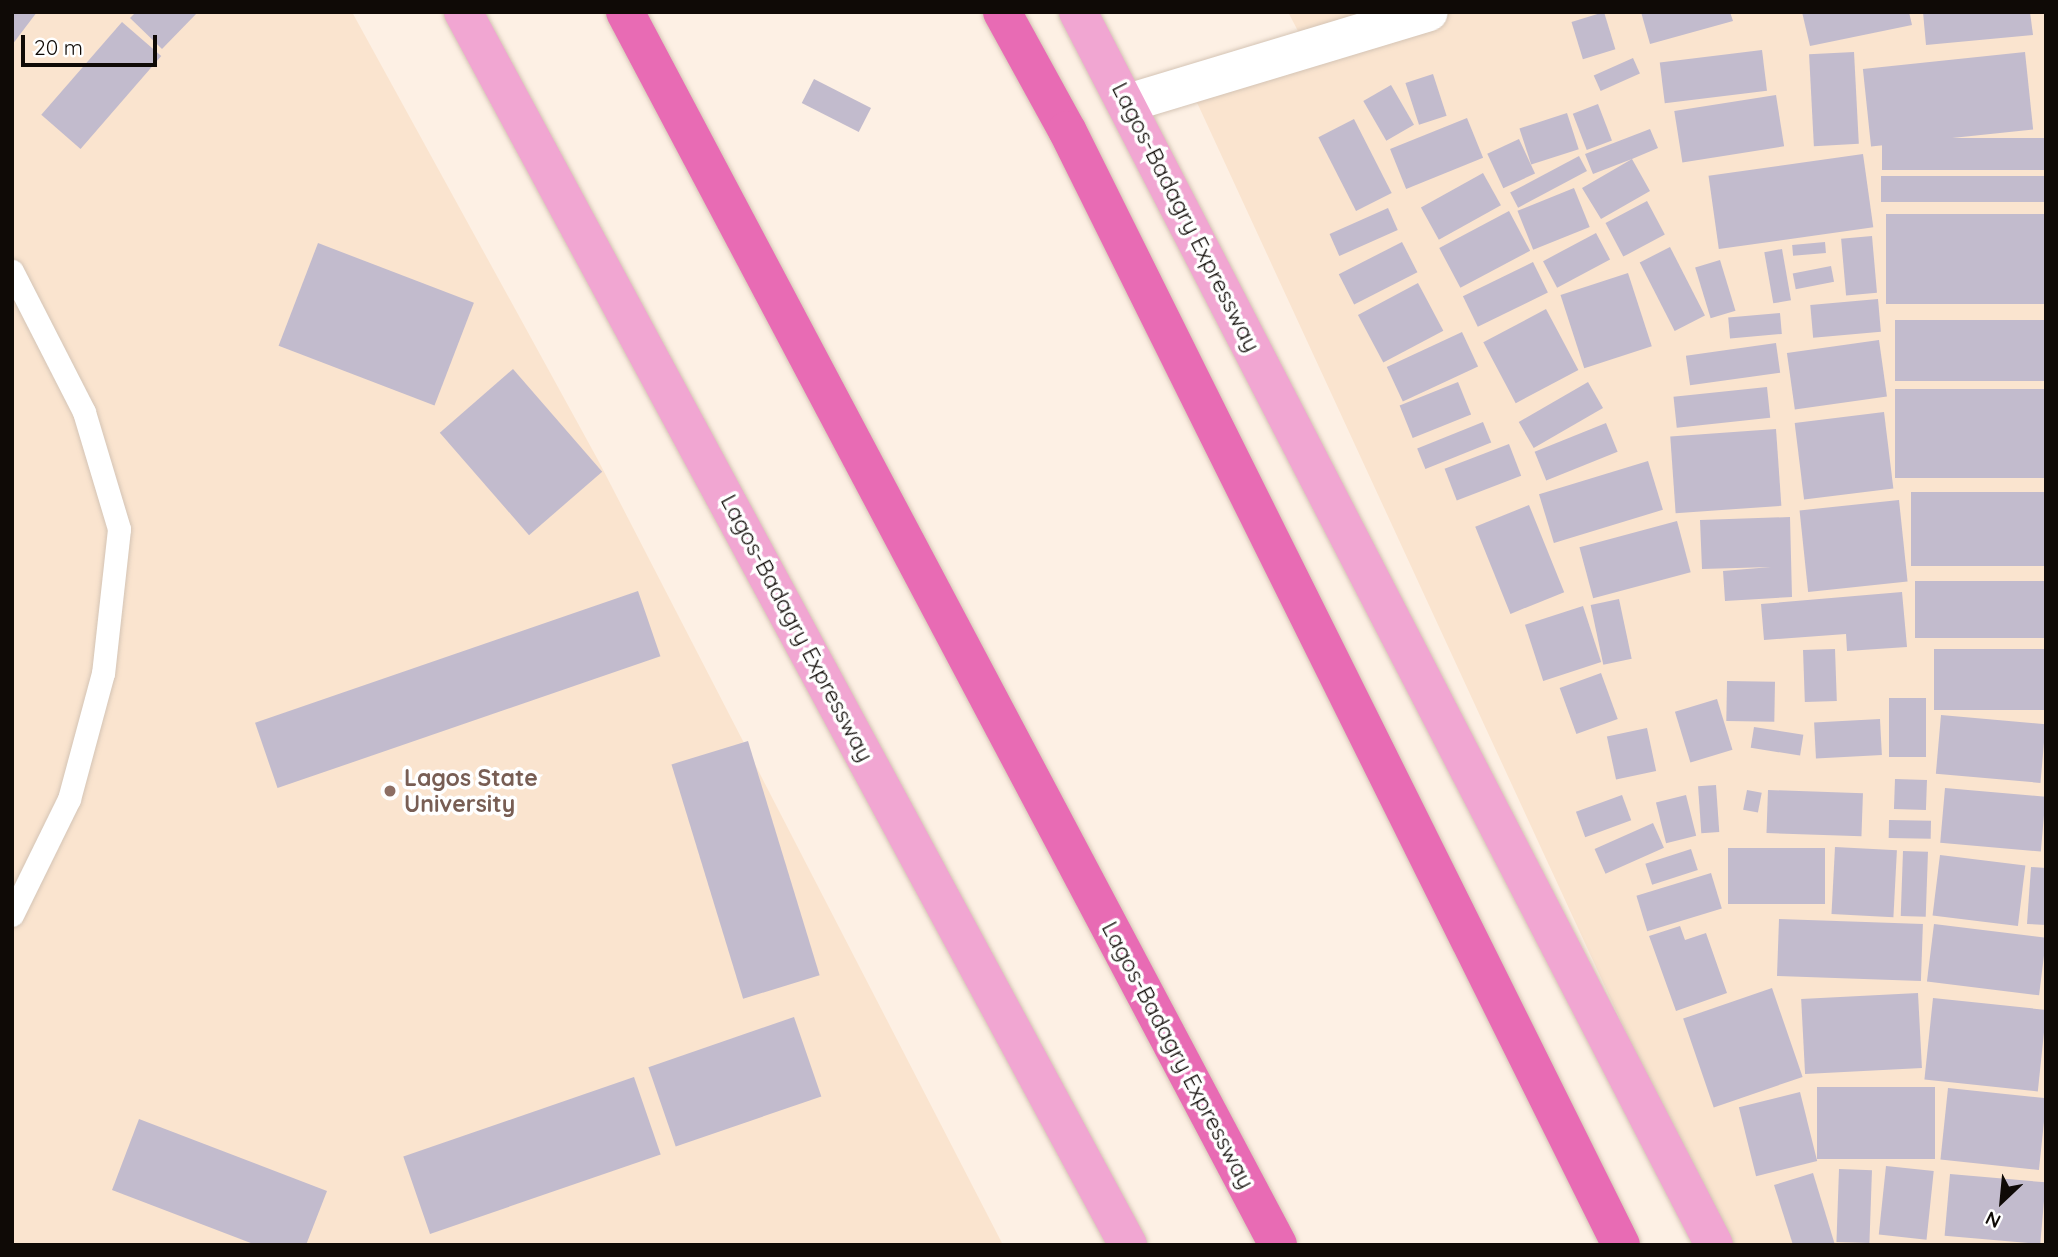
<!DOCTYPE html>
<style>
body{margin:0}
#map{position:relative;width:2058px;height:1257px;overflow:hidden;background:#fdf0e4;font-family:Quicksand,sans-serif}
div>[style]{position:absolute}
[style*='--x']{left:calc(var(--x)*1px);top:calc(var(--y)*1px);width:calc(var(--w)*1px);rotate:calc(var(--a)*1deg)}
.built>*{inset:0;background:#fae4cf}
.building>*{inset:0;background:#c2bbcd;transform-origin:0 0}
.roads{filter:drop-shadow(0 0 2px #d4c4b5) drop-shadow(0 0 2px #d4c4b5)}
.lane>*{height:23px;margin:-11.5px;padding:0 11.5px;transform-origin:11.5px;border-radius:11.5px;background:#fff}
.street>*{height:38px;margin:-19px;padding:0 19px;transform-origin:19px;border-radius:19px;background:#fff}
.primary>*{height:38px;margin:-19px;padding:0 19px;transform-origin:19px;border-radius:19px;background:#f1a6d2}
.highway>*{height:38px;margin:-19px;padding:0 19px;transform-origin:19px;border-radius:19px;background:#e86bb4}
.dots>*{width:19px;height:19px;translate:-50% -50%;box-sizing:border-box;border:4px solid #fff;border-radius:50%}
span{translate:-50% -50%;white-space:nowrap;text-align:center;line-height:1.15;-webkit-text-stroke:7px #fff;paint-order:stroke}
.street-label{font-size:23px;color:#0f0a06}
.education-label{font-size:23px;color:#785e54;font-weight:700}
.left{translate:0 -50%;text-align:left}
.frame{position:absolute;inset:0;border:14px solid #0f0a06;pointer-events:none}
.north{position:absolute;left:1967px;top:1166px;width:70px;height:70px;-webkit-text-stroke:5px #fff;paint-order:stroke;rotate:206deg;font-size:19px;font-weight:700;line-height:28px;text-align:center;color:#0f0a06}
.north::after{content:'';display:block;margin:auto;width:24px;height:32px;background:#0f0a06;clip-path:polygon(50% 0,100% 100%,50% 72%,0 100%)}
.scale{position:absolute;left:21px;top:35px;width:136px;height:32px;box-sizing:border-box;border:4px solid #0f0a06;border-top:0;padding-left:9px;font-size:21px;line-height:24px;white-space:nowrap;color:#0f0a06;-webkit-text-stroke:5px #fff;paint-order:stroke}
</style>
<div id="map">
<div class="built">
<i style="clip-path:polygon(12px 12px,352px 12px,598px 460px,1003px 1245px,12px 1245px)"></i>
<i style="clip-path:polygon(1288px 12px,2046px 12px,2046px 1245px,1731px 1245px,1668px 1123px,1188px 83px,1307px 48px)"></i>
</div>
<div class="building">
<i style="clip-path:polygon(12px 12px,37px 12px,12px 45px)"></i>
<i style="clip-path:polygon(136px 12px,198px 12px,162px 49px,130px 18px)"></i>
<i style="left:1604px;top:12px;width:39px;height:34px;rotate:73deg"></i>
<i style="clip-path:polygon(1641px 12px,1730px 12px,1733px 21px,1650px 44px)"></i>
<i style="clip-path:polygon(1802px 12px,1909px 12px,1912px 25px,1810px 46px)"></i>
<i style="clip-path:polygon(1923px 12px,2030px 12px,2033px 35px,1926px 45px)"></i>
<i style="left:122px;top:22px;width:52px;height:123px;rotate:41deg"></i>
<i style="left:1762px;top:50px;width:41px;height:103px;rotate:83deg"></i>
<i style="left:1854px;top:52px;width:92px;height:45px;rotate:87deg"></i>
<i style="left:2025px;top:52px;width:78px;height:163px;rotate:84deg"></i>
<i style="left:1633px;top:58px;width:17px;height:43px;rotate:66deg"></i>
<i style="left:1433px;top:74px;width:44px;height:29px;rotate:72deg"></i>
<i style="left:814px;top:79px;width:64px;height:27px;rotate:27deg"></i>
<i style="left:1391px;top:85px;width:46px;height:32px;rotate:60deg"></i>
<i style="left:1776px;top:95px;width:52px;height:103px;rotate:81deg"></i>
<i style="left:1598px;top:104px;width:39px;height:27px;rotate:69deg"></i>
<i style="left:1567px;top:113px;width:38px;height:50px;rotate:72deg"></i>
<i style="left:1467px;top:118px;width:43px;height:83px;rotate:68deg"></i>
<i style="left:1354px;top:119px;width:83px;height:40px;rotate:63deg"></i>
<i style="clip-path:polygon(1650px 129px,1658px 148px,1632px 159px,1650px 191px,1601px 219px,1582px 188px,1632px 159px,1593px 174px,1585px 154px)"></i>
<i style="left:2046px;top:138px;width:32px;height:164px;rotate:90deg"></i>
<i style="left:1519px;top:139px;width:38px;height:35px;rotate:65deg"></i>
<i style="left:1863px;top:154px;width:74px;height:156px;rotate:82deg"></i>
<i style="left:1579px;top:156px;width:17px;height:78px;rotate:62deg"></i>
<i style="left:1483px;top:173px;width:37px;height:71px;rotate:61deg"></i>
<i style="left:2046px;top:176px;width:26px;height:165px;rotate:90deg"></i>
<i style="left:1574px;top:188px;width:42px;height:61px;rotate:68deg"></i>
<i style="left:1647px;top:201px;width:38px;height:47px;rotate:62deg"></i>
<i style="left:1388px;top:208px;width:24px;height:64px;rotate:66deg"></i>
<i style="left:1509px;top:211px;width:45px;height:79px;rotate:62deg"></i>
<i style="left:2046px;top:214px;width:90px;height:160px;rotate:90deg"></i>
<i style="left:1596px;top:233px;width:30px;height:60px;rotate:62deg"></i>
<i style="left:1872px;top:236px;width:57px;height:31px;rotate:85deg"></i>
<i style="left:1402px;top:242px;width:34px;height:71px;rotate:63deg"></i>
<i style="left:1825px;top:242px;width:11px;height:33px;rotate:85deg"></i>
<i style="left:318px;top:243px;width:167px;height:110px;rotate:21deg"></i>
<i style="left:1670px;top:247px;width:77px;height:34px;rotate:63deg"></i>
<i style="left:1782px;top:249px;width:52px;height:18px;rotate:80deg"></i>
<i style="left:1720px;top:260px;width:53px;height:26px;rotate:73deg"></i>
<i style="left:1533px;top:262px;width:34px;height:78px;rotate:64deg"></i>
<i style="left:1831px;top:266px;width:16px;height:39px;rotate:79deg"></i>
<i style="left:1628px;top:273px;width:77px;height:71px;rotate:72deg"></i>
<i style="left:1418px;top:283px;width:54px;height:68px;rotate:62deg"></i>
<i style="left:1878px;top:299px;width:33px;height:68px;rotate:85deg"></i>
<i style="left:1546px;top:309px;width:69px;height:71px;rotate:62deg"></i>
<i style="left:1780px;top:313px;width:21px;height:52px;rotate:85deg"></i>
<i style="left:2046px;top:320px;width:61px;height:151px;rotate:90deg"></i>
<i style="left:1462px;top:332px;width:38px;height:83px;rotate:65deg"></i>
<i style="left:1879px;top:340px;width:57px;height:93px;rotate:82deg"></i>
<i style="left:1776px;top:343px;width:30px;height:91px;rotate:82deg"></i>
<i style="left:513px;top:369px;width:136px;height:97px;rotate:49deg"></i>
<i style="left:1458px;top:382px;width:35px;height:63px;rotate:68deg"></i>
<i style="left:1588px;top:382px;width:30px;height:80px;rotate:60deg"></i>
<i style="left:1767px;top:387px;width:31px;height:94px;rotate:84deg"></i>
<i style="left:2046px;top:389px;width:89px;height:151px;rotate:90deg"></i>
<i style="left:1884px;top:412px;width:77px;height:90px;rotate:83deg"></i>
<i style="left:1483px;top:422px;width:22px;height:71px;rotate:68deg"></i>
<i style="left:1606px;top:423px;width:31px;height:77px;rotate:68deg"></i>
<i style="left:1776px;top:429px;width:77px;height:106px;rotate:86deg"></i>
<i style="left:1509px;top:444px;width:34px;height:69px;rotate:69deg"></i>
<i style="left:1648px;top:461px;width:51px;height:114px;rotate:73deg"></i>
<i style="left:1911px;top:492px;width:135px;height:74px"></i>
<i style="left:1899px;top:500px;width:82px;height:100px;rotate:84deg"></i>
<i style="left:1529px;top:505px;width:94px;height:58px;rotate:68deg"></i>
<i style="clip-path:polygon(1790px 517px,1792px 597px,1725px 601px,1723px 571px,1771px 567px,1702px 569px,1700px 520px)"></i>
<i style="left:1677px;top:521px;width:53px;height:101px;rotate:75deg"></i>
<i style="left:2046px;top:581px;width:57px;height:131px;rotate:90deg"></i>
<i style="left:638px;top:591px;width:69px;height:405px;rotate:71deg"></i>
<i style="clip-path:polygon(1902px 592px,1907px 647px,1847px 651px,1846px 634px,1764px 640px,1761px 604px)"></i>
<i style="left:1619px;top:599px;width:61px;height:29px;rotate:78deg"></i>
<i style="left:1583px;top:606px;width:59px;height:61px;rotate:72deg"></i>
<i style="left:1835px;top:649px;width:52px;height:32px;rotate:88deg"></i>
<i style="left:2046px;top:649px;width:61px;height:112px;rotate:90deg"></i>
<i style="left:1601px;top:673px;width:49px;height:44px;rotate:70deg"></i>
<i style="left:1727px;top:681px;width:48px;height:40px;rotate:1deg"></i>
<i style="left:1889px;top:698px;width:37px;height:59px"></i>
<i style="left:1717px;top:699px;width:53px;height:44px;rotate:73deg"></i>
<i style="left:1941px;top:715px;width:105px;height:59px;rotate:5deg"></i>
<i style="left:1880px;top:719px;width:36px;height:66px;rotate:87deg"></i>
<i style="left:1754px;top:727px;width:50px;height:21px;rotate:9deg"></i>
<i style="left:1647px;top:728px;width:44px;height:41px;rotate:78deg"></i>
<i style="left:748px;top:741px;width:245px;height:80px;rotate:73deg"></i>
<i style="left:1895px;top:779px;width:32px;height:30px;rotate:2deg"></i>
<i style="left:1716px;top:785px;width:47px;height:18px;rotate:86deg"></i>
<i style="left:1945px;top:788px;width:101px;height:55px;rotate:5deg"></i>
<i style="left:1747px;top:790px;width:15px;height:20px;rotate:11deg"></i>
<i style="left:1768px;top:790px;width:95px;height:43px;rotate:2deg"></i>
<i style="left:1622px;top:795px;width:27px;height:49px;rotate:70deg"></i>
<i style="left:1686px;top:795px;width:42px;height:31px;rotate:76deg"></i>
<i style="left:1889px;top:820px;width:42px;height:18px;rotate:1deg"></i>
<i style="left:1653px;top:823px;width:27px;height:64px;rotate:66deg"></i>
<i style="left:1835px;top:847px;width:62px;height:67px;rotate:3deg"></i>
<i style="left:1728px;top:848px;width:97px;height:56px"></i>
<i style="left:1691px;top:849px;width:22px;height:48px;rotate:72deg"></i>
<i style="left:1903px;top:851px;width:25px;height:65px;rotate:2deg"></i>
<i style="left:1940px;top:855px;width:86px;height:61px;rotate:7deg"></i>
<i style="clip-path:polygon(2031px 867px,2046px 868px,2046px 925px,2027px 924px)"></i>
<i style="left:1711px;top:873px;width:37px;height:78px;rotate:73deg"></i>
<i style="left:1779px;top:919px;width:144px;height:57px;rotate:2deg"></i>
<i style="left:1934px;top:924px;width:113px;height:58px;rotate:7deg"></i>
<i style="clip-path:polygon(1680px 926px,1685px 940px,1706px 933px,1727px 993px,1676px 1011px,1649px 936px)"></i>
<i style="left:1772px;top:988px;width:94px;height:94px;rotate:71deg"></i>
<i style="left:1918px;top:993px;width:75px;height:117px;rotate:87deg"></i>
<i style="left:1933px;top:998px;width:114px;height:82px;rotate:6deg"></i>
<i style="left:794px;top:1017px;width:84px;height:154px;rotate:71deg"></i>
<i style="left:634px;top:1077px;width:82px;height:244px;rotate:71deg"></i>
<i style="left:1817px;top:1087px;width:118px;height:72px"></i>
<i style="left:1948px;top:1088px;width:99px;height:72px;rotate:6deg"></i>
<i style="left:1800px;top:1092px;width:71px;height:63px;rotate:76deg"></i>
<i style="clip-path:polygon(139px 1119px,327px 1191px,306px 1245px,256px 1245px,112px 1190px)"></i>
<i style="left:1886px;top:1166px;width:48px;height:69px;rotate:6deg"></i>
<i style="left:1839px;top:1169px;width:33px;height:73px;rotate:2deg"></i>
<i style="clip-path:polygon(1813px 1173px,1835px 1245px,1793px 1245px,1774px 1185px)"></i>
<i style="left:1950px;top:1174px;width:96px;height:62px;rotate:5deg"></i>
</div>
<div class="roads">
<div class="lane">
<i style="--x:12;--y:271;--w:158;--a:62.9"></i>
<i style="--x:84;--y:412;--w:122;--a:73.3"></i>
<i style="--x:119;--y:529;--w:145;--a:96.3"></i>
<i style="--x:103;--y:673;--w:131;--a:105.1"></i>
<i style="--x:69;--y:799;--w:129;--a:116.2"></i>
</div>
<div class="street">
<i style="--x:1128;--y:103;--w:314;--a:-16.8"></i>
</div>
<div class="primary">
<i style="--x:463;--y:12;--w:1401;--a:61.66"></i>
<i style="--x:1078;--y:12;--w:1387;--a:62.71"></i>
</div>
<div class="highway">
<i style="--x:625;--y:12;--w:1395;--a:62.09"></i>
<i style="--x:1002;--y:12;--w:135;--a:61.2"></i>
<i style="--x:1067;--y:130;--w:1245;--a:63.58"></i>
</div>
</div>
<div class="dots">
<i style="left:390px;top:791px;background:#8d6e63"></i>
</div>
<div class="street-label">
<span style="left:1186px;top:217px;rotate:63deg">Lagos-Badagry Expressway</span>
<span style="left:797px;top:628px;rotate:62deg">Lagos-Badagry Expressway</span>
<span style="left:1178px;top:1055px;rotate:62deg">Lagos-Badagry Expressway</span>
</div>
<div class="education-label">
<span class="left" style="left:404px;top:791px">Lagos State<br>University</span>
</div>
<div class="frame"></div>
<div class="north">N</div>
<div class="scale">20 m</div>
</div>
